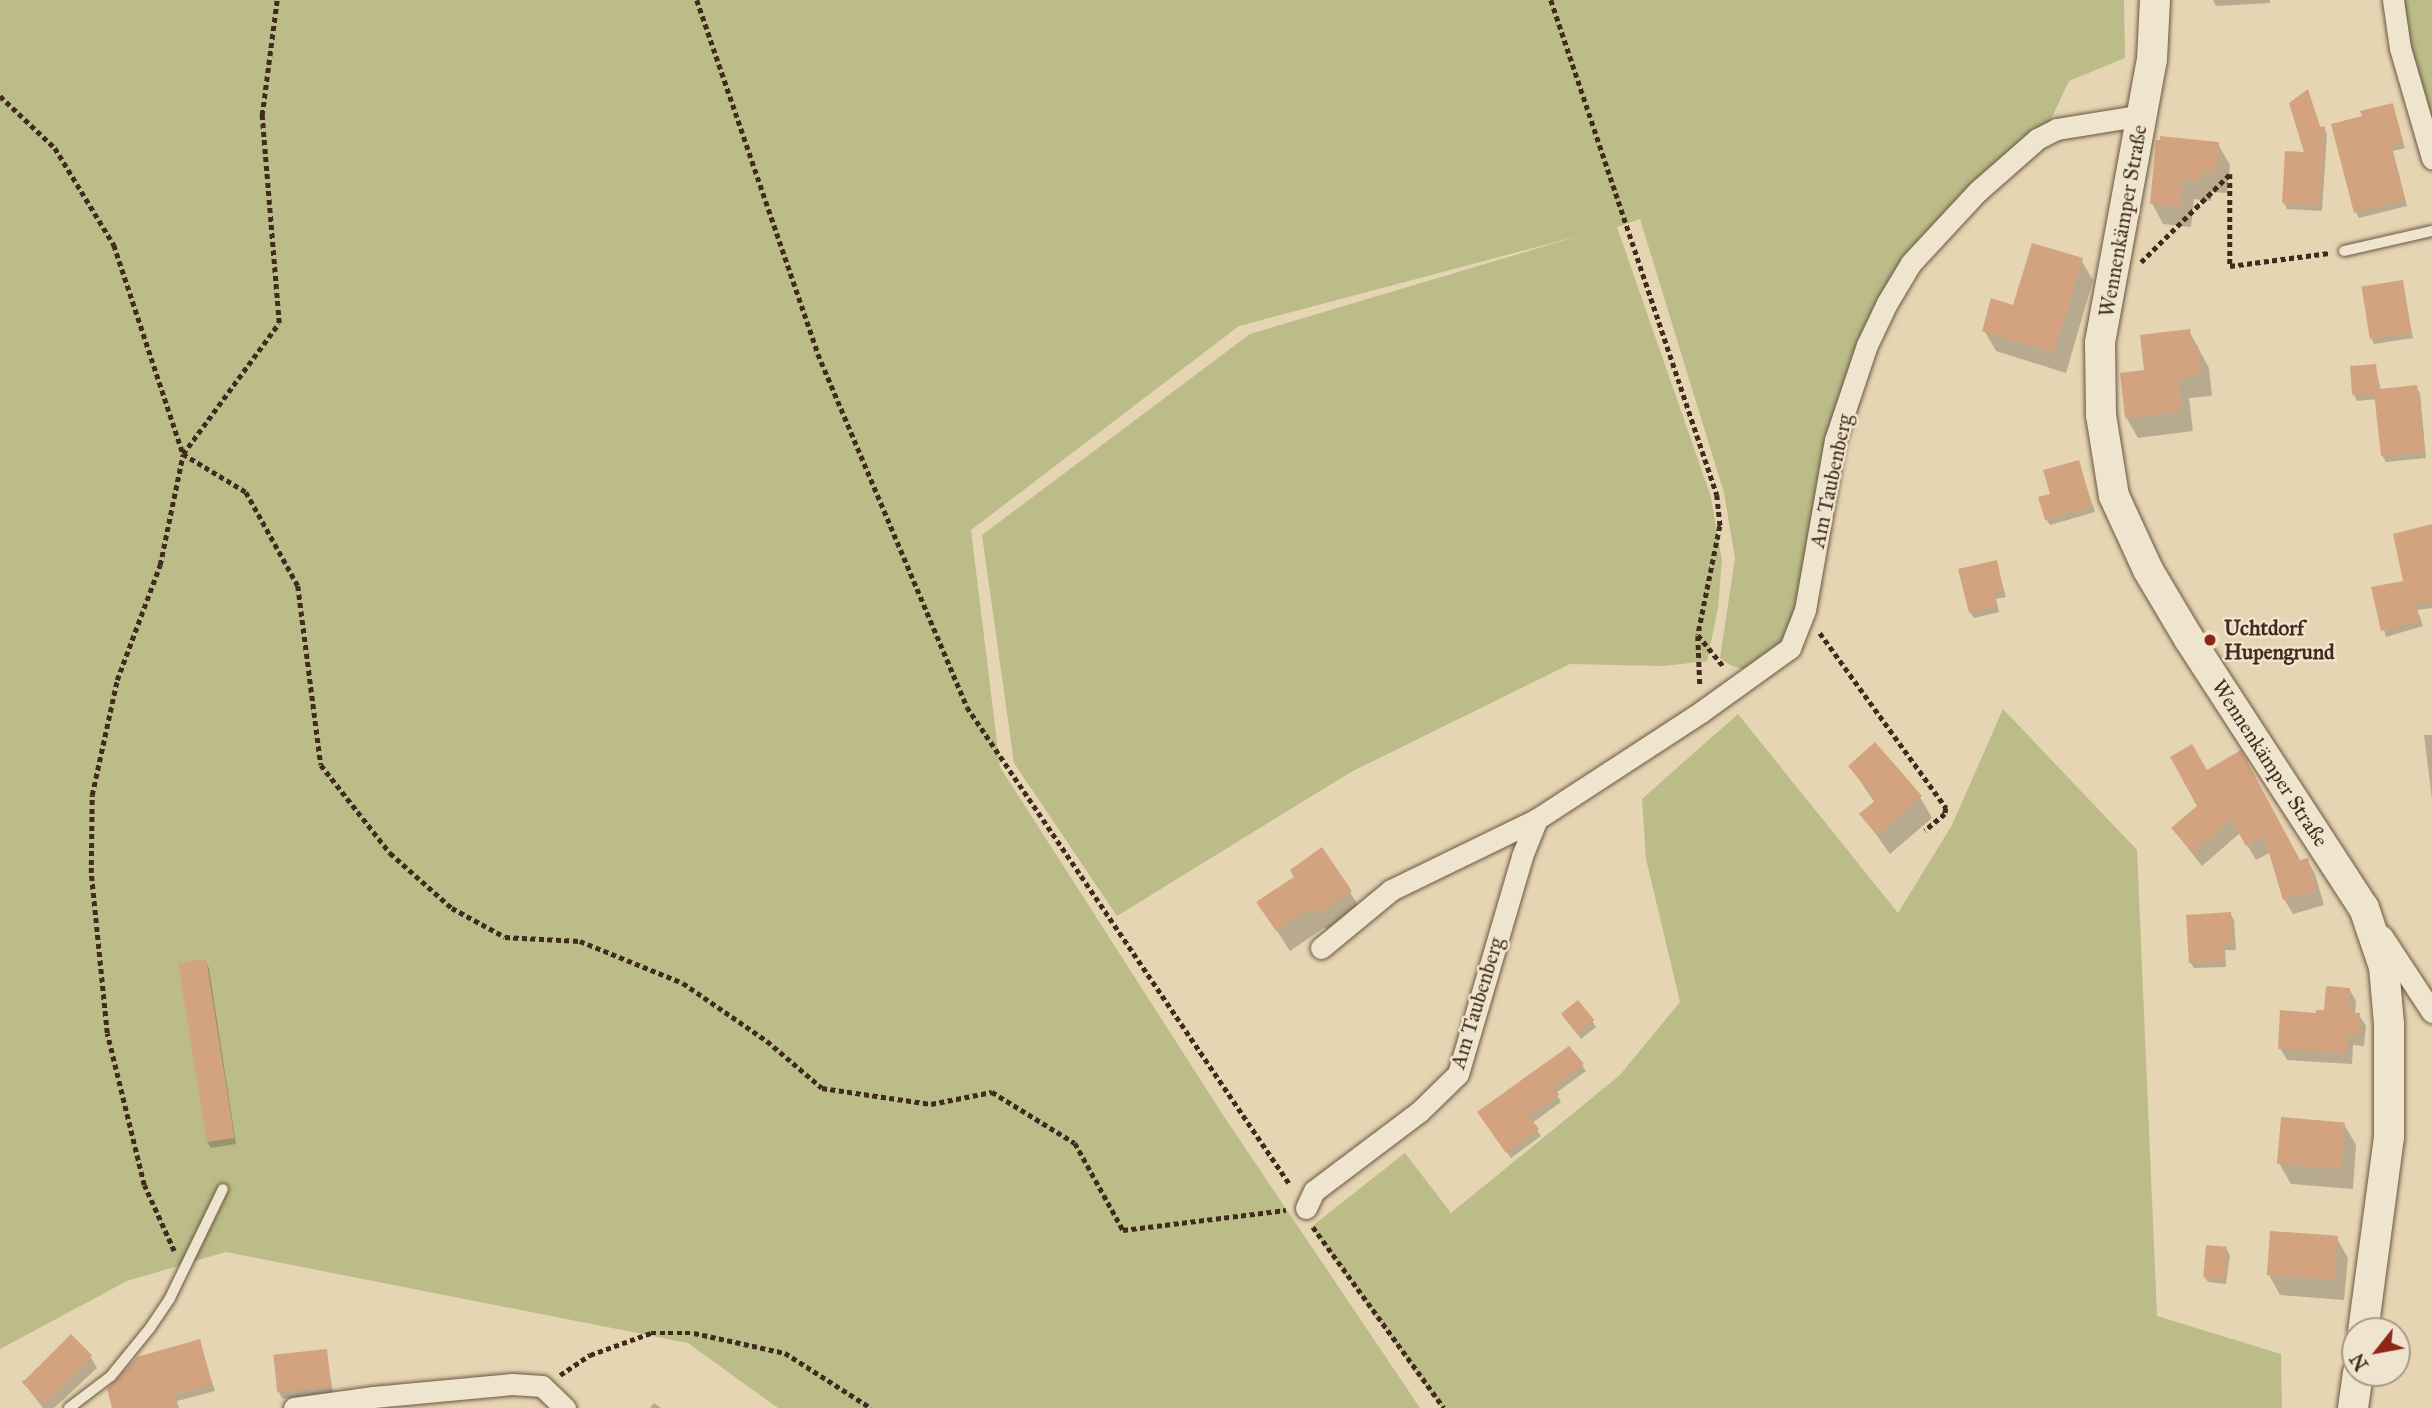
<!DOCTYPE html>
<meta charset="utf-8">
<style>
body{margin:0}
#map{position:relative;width:2432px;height:1408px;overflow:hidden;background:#e6d5b2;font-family:"IM FELL Great Primer",serif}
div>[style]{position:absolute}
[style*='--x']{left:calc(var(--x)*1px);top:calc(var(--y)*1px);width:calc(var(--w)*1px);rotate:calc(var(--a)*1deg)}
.green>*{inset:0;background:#bbbc88}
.shadow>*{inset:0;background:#0003}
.building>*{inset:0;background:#d3a380;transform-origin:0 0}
.path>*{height:4.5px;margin-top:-2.25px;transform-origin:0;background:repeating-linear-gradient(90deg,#412b1e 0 5px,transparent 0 8.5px)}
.roads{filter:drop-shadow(0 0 2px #6a5643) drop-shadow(0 0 2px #6a5643)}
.lane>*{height:10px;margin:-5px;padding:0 5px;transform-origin:5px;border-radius:5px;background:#efe4cd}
.street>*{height:21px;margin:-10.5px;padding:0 10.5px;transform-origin:10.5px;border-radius:10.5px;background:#efe4cd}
.secondary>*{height:30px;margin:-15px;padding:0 15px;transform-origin:15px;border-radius:15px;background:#efe4cd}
.dots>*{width:19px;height:19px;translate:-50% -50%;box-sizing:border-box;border:4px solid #efe4cd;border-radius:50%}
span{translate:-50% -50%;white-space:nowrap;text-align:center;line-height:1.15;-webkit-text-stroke:5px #efe4cd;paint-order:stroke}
.street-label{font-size:21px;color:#412b1e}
.poi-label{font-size:21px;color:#412b1e;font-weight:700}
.left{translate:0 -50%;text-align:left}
.north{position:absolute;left:2341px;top:1317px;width:70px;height:70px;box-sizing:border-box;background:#efe4cd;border:2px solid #a99a87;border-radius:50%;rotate:239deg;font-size:19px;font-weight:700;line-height:28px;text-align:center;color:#412b1e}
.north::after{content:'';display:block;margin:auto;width:24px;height:32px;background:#8f2418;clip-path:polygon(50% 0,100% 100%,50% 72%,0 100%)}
</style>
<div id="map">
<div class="green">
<i style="clip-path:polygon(0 0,2124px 0,2125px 58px,2069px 81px,2048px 126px,1883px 300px,1784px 644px,1748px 671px,1730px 665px,1720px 658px,1735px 558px,1724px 493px,1640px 219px,1617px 227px,1711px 497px,1722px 560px,1718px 608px,1707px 661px,1664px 666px,1570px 664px,1351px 772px,1117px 916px,1014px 763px,982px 535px,1250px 334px,1582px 235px,1239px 326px,971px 530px,1000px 767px,1223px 1115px,1420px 1408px,778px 1408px,688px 1343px,226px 1252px,127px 1281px,0 1349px)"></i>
<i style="clip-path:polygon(2400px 0,2432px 0,2432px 129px,2411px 67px)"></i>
<i style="clip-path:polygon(2003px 709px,2137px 850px,2157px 1316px,2281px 1354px,2282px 1408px,1441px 1408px,1311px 1227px,1405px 1153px,1451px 1213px,1620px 1075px,1680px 1002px,1646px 859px,1642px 799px,1738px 714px,1898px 913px,1952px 825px)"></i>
</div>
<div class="shadow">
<i style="clip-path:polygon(2213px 0,2270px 0,2270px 3px,2216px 6px)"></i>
<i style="clip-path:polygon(2308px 91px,2321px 129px,2324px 128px,2327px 134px,2322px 211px,2287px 209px,2284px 203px,2306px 154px)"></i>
<i style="clip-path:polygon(2392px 105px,2405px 148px,2393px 151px,2407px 206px,2359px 218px,2356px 212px,2364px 118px)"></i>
<i style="clip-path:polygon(2218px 144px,2230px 165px,2227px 193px,2212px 192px,2211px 201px,2194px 199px,2191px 227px,2163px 224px,2152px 203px)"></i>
<i style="clip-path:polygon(2081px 260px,2093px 280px,2066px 373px,1996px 351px,1984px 330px)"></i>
<i style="clip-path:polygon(2402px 282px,2413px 338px,2374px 344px,2371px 338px)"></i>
<i style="clip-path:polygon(2189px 331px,2209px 368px,2212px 396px,2189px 398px,2193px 431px,2138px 438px,2126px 417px)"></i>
<i style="clip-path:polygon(2375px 365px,2381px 391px,2416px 387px,2420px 393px,2426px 458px,2386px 462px,2382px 455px,2377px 399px,2357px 401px,2354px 395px)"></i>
<i style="clip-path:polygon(2078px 462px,2095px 512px,2050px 525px,2046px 519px,2052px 495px)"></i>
<i style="clip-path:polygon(2432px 526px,2432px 608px,2417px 610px,2423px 626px,2386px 637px,2373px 588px,2405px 583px)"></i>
<i style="clip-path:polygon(1996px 562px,2006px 597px,1996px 599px,1999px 612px,1974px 618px,1970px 612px)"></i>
<i style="clip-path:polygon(2424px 735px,2432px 735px,2432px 799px)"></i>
<i style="clip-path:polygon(1850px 766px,1920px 797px,1932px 818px,1890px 854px,1862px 815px,1875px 803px)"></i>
<i style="clip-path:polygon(2207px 772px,2300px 862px,2307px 860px,2315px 874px,2324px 905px,2293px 914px,2284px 899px,2271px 852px,2256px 860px,2240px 833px,2202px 866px,2173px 829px,2199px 806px)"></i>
<i style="clip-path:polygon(1350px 892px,1362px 912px,1330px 934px,1325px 927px,1290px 951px,1259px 903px)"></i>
<i style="clip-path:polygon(2230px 914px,2234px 920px,2236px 950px,2225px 950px,2226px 967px,2194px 968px,2190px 962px)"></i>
<i style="clip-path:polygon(205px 961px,209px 968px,236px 1144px,211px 1148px,207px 1142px)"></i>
<i style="clip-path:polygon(2349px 989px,2356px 1001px,2355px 1014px,2359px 1015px,2366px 1026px,2364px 1046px,2353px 1045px,2352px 1064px,2287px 1060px,2280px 1048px)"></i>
<i style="clip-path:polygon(1563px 1015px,1592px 1021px,1596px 1027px,1581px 1039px)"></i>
<i style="clip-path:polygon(1582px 1065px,1586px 1071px,1556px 1093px,1561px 1102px,1532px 1123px,1541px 1136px,1511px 1158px,1483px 1119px)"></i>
<i style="clip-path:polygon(2344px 1124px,2356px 1145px,2353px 1189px,2291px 1184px,2279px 1163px)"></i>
<i style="clip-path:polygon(2336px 1237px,2348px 1258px,2344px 1300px,2280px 1295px,2269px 1275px)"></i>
<i style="clip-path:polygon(2226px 1249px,2230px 1255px,2226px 1284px,2208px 1282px,2204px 1276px)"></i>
<i style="clip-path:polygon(199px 1341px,215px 1391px,177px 1401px,179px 1408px,114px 1408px)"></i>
<i style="clip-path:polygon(326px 1350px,333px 1393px,283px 1399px,279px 1393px)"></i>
<i style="clip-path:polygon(90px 1356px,97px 1368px,54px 1408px,43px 1408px,22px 1381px)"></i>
<i style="clip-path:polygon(654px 1403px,661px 1408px,650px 1408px)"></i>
</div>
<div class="building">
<i style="clip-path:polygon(2308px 89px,2320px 127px,2325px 126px,2319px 206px,2282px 203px,2285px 151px,2304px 152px,2289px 103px)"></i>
<i style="clip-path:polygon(2393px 103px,2403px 142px,2391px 145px,2405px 199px,2354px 213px,2331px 124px,2362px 116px,2360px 111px)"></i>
<i style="clip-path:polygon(2160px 136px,2219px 142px,2216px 173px,2201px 172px,2200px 181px,2183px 179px,2180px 207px,2150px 204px,2156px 140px,2160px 140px)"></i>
<i style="clip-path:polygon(2032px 243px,2083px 258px,2054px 353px,1982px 331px,1991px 298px,2013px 305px)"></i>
<i style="left:2403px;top:280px;width:53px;height:42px;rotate:81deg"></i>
<i style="clip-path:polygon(2190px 329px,2192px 346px,2198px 345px,2201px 375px,2178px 378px,2182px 411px,2125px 418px,2120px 373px,2144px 370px,2140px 335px)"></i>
<i style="clip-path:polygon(2376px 364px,2379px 389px,2417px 385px,2424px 452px,2381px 456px,2374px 393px,2352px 395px,2350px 366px)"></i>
<i style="clip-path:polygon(2079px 460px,2092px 506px,2045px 520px,2038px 497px,2050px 494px,2043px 470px)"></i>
<i style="clip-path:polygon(2432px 524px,2432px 601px,2415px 604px,2421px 620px,2381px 631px,2371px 587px,2403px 581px,2393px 534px)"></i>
<i style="clip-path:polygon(1997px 560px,2004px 591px,1994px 593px,1997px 606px,1969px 613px,1958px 569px)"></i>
<i style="clip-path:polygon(1875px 742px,1922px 796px,1877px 835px,1859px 814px,1876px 800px,1848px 766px)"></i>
<i style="clip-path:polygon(2192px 744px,2207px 770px,2241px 750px,2300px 860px,2308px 858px,2317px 890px,2283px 900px,2264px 836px,2246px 846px,2231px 819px,2193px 853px,2171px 828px,2197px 806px,2170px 757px)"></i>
<i style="clip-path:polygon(1322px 847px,1352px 891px,1317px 915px,1312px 907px,1276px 931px,1256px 902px,1294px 877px,1290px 870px)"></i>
<i style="clip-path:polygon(2231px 912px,2233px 944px,2223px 944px,2223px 961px,2189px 963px,2186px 915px)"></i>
<i style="left:206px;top:959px;width:181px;height:28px;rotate:81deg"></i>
<i style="clip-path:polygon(2326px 986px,2350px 988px,2349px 1012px,2360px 1013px,2359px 1035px,2348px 1035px,2347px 1053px,2278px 1049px,2280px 1010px,2316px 1013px,2316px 1010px,2324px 1010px)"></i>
<i style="left:1578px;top:1000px;width:26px;height:22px;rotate:51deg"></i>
<i style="clip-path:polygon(1569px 1046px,1584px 1064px,1554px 1087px,1559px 1095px,1529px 1116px,1539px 1129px,1506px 1153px,1477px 1112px)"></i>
<i style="left:2281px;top:1117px;width:64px;height:47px;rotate:5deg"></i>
<i style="left:2270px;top:1231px;width:68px;height:44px;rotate:4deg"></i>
<i style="left:2206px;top:1245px;width:21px;height:32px;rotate:5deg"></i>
<i style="left:71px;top:1334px;width:30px;height:69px;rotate:45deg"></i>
<i style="clip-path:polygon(200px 1339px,212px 1384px,175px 1395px,177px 1404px,165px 1408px,112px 1408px,107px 1389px,137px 1357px)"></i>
<i style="left:327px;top:1349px;width:38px;height:54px;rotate:84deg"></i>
</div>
<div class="path">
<i style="--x:697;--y:0;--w:374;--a:71.1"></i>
<i style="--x:818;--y:354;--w:383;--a:67.1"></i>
<i style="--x:967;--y:707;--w:578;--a:55.93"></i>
<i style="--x:1551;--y:0;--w:522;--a:71.46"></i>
<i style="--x:1717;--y:495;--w:31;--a:84"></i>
<i style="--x:1720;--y:526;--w:111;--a:101.4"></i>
<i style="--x:1698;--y:635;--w:41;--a:50.9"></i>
<i style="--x:0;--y:96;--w:76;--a:43.4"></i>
<i style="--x:55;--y:148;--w:114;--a:58.7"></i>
<i style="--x:114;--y:245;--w:220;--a:71.7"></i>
<i style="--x:183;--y:454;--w:74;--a:31.1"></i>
<i style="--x:246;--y:492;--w:107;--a:61"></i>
<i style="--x:298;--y:586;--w:180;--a:82.7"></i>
<i style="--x:321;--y:765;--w:112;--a:51.9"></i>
<i style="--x:390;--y:853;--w:83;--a:41.6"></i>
<i style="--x:452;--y:908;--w:60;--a:28.7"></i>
<i style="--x:505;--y:937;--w:75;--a:3.1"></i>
<i style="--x:580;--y:941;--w:111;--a:22.2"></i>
<i style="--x:683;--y:983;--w:102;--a:34.6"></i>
<i style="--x:767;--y:1041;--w:72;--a:40.5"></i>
<i style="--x:822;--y:1088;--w:110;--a:8.4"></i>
<i style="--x:931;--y:1104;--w:62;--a:-11.1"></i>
<i style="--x:992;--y:1092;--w:97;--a:31.6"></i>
<i style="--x:1075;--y:1143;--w:99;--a:61.1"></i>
<i style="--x:1123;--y:1230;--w:164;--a:-7"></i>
<i style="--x:2141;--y:262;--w:125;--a:-44.7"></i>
<i style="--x:2230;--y:174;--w:92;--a:90"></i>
<i style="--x:2230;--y:266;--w:100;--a:-7.5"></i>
<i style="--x:1820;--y:633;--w:216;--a:54.2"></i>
<i style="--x:1946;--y:808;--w:6;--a:99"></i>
<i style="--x:1945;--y:814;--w:26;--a:140"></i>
<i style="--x:1698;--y:636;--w:50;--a:87.7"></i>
<i style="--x:1313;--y:1227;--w:223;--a:54.1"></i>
<i style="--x:174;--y:1251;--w:72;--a:-114.4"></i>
<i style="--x:144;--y:1185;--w:156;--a:-103.7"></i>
<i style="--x:107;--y:1033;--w:161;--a:-95.7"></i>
<i style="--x:91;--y:873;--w:78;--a:-89.3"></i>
<i style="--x:92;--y:795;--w:118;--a:-77.7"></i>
<i style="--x:117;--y:680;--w:123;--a:-69.5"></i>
<i style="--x:160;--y:565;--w:113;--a:-78.3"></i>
<i style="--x:183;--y:454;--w:162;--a:-53.8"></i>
<i style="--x:279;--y:323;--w:209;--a:-94.7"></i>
<i style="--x:262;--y:115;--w:116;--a:-82.6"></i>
<i style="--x:560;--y:1375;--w:36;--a:-34"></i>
<i style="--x:590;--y:1355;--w:65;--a:-19.8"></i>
<i style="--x:651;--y:1333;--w:43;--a:0"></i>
<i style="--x:694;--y:1333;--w:93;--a:12.4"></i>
<i style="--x:785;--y:1353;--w:102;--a:32.6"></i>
</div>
<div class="roads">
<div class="lane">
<i style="--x:2344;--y:251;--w:90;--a:-12.8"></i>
<i style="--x:69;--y:1408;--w:53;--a:-37.3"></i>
<i style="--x:111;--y:1376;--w:62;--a:-50.9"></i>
<i style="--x:150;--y:1328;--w:36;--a:-56"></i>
<i style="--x:170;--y:1298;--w:121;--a:-64.1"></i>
</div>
<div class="street">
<i style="--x:2393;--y:0;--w:49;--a:81.7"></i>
<i style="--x:2400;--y:48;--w:115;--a:73.8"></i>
<i style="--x:2382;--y:936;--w:91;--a:56.7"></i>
<i style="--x:1321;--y:948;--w:91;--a:-39.6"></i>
<i style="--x:1391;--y:890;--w:162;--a:-25.9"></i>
<i style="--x:1537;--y:819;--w:196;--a:-33.1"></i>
<i style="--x:1701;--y:712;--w:110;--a:-35.7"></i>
<i style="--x:1790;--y:648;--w:41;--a:-68.5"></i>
<i style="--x:1805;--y:610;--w:173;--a:-80"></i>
<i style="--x:1835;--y:440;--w:100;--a:-71.4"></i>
<i style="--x:1867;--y:345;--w:47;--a:-64.5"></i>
<i style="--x:1887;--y:303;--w:47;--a:-59"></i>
<i style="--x:1911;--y:263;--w:98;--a:-47.1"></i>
<i style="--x:1978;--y:191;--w:79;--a:-41.4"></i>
<i style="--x:2037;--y:139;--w:22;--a:-27"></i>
<i style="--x:2057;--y:129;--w:87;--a:-9.2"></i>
<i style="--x:1306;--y:1208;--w:19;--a:-65"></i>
<i style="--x:1314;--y:1191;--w:131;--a:-37"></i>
<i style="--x:1419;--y:1112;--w:54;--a:-44.3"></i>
<i style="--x:1458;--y:1074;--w:227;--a:-73.6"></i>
<i style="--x:1522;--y:856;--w:40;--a:-68"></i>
<i style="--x:294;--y:1408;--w:80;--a:-7.9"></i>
<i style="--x:373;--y:1397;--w:140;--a:-5.3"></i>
<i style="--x:512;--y:1384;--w:30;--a:4"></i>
<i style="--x:542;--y:1386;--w:32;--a:44"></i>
</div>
<div class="secondary">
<i style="--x:2155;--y:0;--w:59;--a:92.9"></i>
<i style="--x:2152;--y:59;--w:289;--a:100.4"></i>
<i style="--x:2100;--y:343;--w:72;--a:89.2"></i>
<i style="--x:2101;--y:415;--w:82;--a:80.9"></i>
<i style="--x:2114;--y:496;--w:81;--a:65.3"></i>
<i style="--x:2148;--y:570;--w:80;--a:59.3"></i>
<i style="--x:2189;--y:639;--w:321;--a:57"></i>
<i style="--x:2364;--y:908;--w:62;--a:71.3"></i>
<i style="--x:2384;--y:967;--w:57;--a:85"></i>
<i style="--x:2389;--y:1024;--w:113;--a:90"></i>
<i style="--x:2389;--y:1137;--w:196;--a:97.6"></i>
<i style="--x:2353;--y:1408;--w:35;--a:-82"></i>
</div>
</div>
<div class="dots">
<i style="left:2210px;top:640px;background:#8f2418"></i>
</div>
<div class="street-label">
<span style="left:2123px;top:221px;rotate:-80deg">Wennenkämper Straße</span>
<span style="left:1831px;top:481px;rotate:-78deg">Am Taubenberg</span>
<span style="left:2270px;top:763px;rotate:57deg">Wennenkämper Straße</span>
<span style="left:1477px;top:1003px;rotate:-73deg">Am Taubenberg</span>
</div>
<div class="poi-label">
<span class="left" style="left:2224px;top:640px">Uchtdorf<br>Hupengrund</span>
</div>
<div class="north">N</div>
</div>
